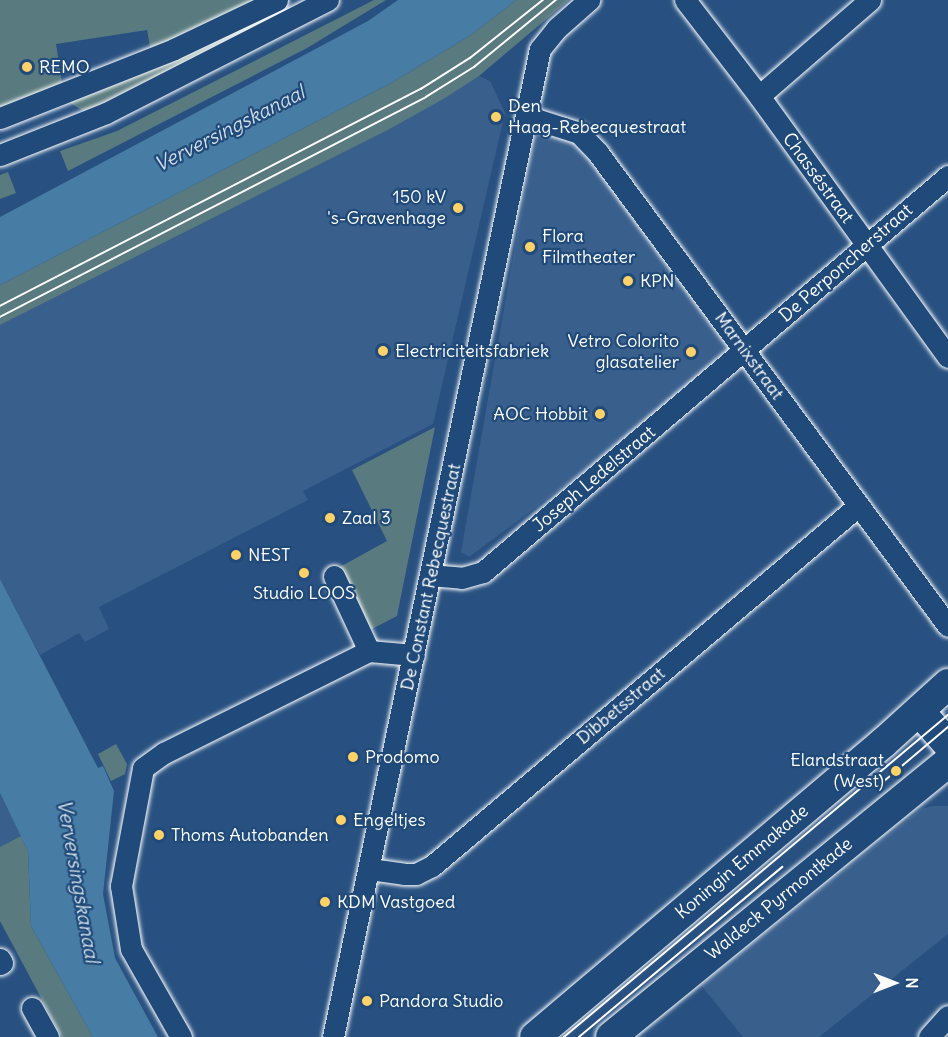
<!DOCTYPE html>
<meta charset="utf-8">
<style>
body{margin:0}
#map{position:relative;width:948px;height:1037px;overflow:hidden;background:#285181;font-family:Delius,sans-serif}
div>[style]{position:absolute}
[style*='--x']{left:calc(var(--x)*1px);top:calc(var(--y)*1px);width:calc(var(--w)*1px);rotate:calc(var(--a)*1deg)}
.built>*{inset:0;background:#395f8d}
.green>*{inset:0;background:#597a7e}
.water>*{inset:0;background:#477ca4}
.roads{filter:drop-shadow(0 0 2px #fff) drop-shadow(0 0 2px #fff)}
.street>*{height:21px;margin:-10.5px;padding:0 10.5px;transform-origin:10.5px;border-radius:10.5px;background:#1f4a7a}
.secondary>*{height:30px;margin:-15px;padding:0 15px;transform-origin:15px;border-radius:15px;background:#1f4a7a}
.tram>*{height:1.5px;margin:-0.75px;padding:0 0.75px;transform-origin:0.75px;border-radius:0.75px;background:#fff}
.dots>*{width:16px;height:16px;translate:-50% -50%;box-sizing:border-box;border:3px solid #1f4a7a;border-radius:50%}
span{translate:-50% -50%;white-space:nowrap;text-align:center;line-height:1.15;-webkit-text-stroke:4.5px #1f4a7a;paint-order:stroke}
.poi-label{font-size:18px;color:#fff}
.left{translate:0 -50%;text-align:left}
.right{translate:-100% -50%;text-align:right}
.street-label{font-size:18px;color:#fff}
.water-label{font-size:20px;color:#d1dee8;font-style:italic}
.north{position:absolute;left:864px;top:953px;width:60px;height:60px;-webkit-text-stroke:4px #1f4a7a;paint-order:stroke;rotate:90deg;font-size:16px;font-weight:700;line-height:24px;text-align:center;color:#fff}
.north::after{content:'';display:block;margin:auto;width:21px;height:27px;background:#fff;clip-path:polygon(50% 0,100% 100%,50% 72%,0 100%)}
</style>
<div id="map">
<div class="built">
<i style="clip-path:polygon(479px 76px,490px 81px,505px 113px,433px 424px,303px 491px,308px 500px,99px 607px,109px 629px,85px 642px,79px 633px,40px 655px,0 579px,0 325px,386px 131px)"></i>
<i style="clip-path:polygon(535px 133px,571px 136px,745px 351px,469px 557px,461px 552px)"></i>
<i style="clip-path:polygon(0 793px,21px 836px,0 847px)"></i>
<i style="clip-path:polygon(933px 806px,948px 806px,948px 934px,819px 1037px,743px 1037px,701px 985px,921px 809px)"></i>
</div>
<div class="green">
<i style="clip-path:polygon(0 0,259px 0,151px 52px,147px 30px,56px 44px,63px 89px,0 108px)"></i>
<i style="clip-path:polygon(374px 0,386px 0,307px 48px,68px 171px,60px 151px,117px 131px)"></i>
<i style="clip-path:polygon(516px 0,569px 0,479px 76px,445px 98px,386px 131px,0 325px,0 285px,391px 83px,471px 35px)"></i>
<i style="clip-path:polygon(265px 15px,263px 29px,91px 116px,69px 102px)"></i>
<i style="clip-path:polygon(8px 172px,16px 193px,0 199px,0 175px)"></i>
<i style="clip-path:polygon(435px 427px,397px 616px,368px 631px,338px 568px,387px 541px,352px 470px)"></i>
<i style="clip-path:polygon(116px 744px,127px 764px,125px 774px,111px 781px,98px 754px)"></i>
<i style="clip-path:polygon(21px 836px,28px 851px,31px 926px,93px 1037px,62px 1037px,0 921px,0 847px)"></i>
</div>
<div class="water">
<i style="clip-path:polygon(398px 0,516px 0,471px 35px,391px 83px,0 285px,0 217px,368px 21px)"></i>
<i style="clip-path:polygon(0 579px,98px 768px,103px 766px,114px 791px,103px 894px,115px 958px,158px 1037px,93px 1037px,31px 926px,28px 851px,0 793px)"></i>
</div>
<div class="roads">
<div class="street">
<i style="--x:685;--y:0;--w:121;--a:52.4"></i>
<i style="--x:759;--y:96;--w:322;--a:54.1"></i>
<i style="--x:759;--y:96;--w:147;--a:-40.9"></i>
<i style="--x:526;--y:116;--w:56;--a:17.8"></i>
<i style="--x:579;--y:133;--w:28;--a:46"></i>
<i style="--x:598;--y:153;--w:588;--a:53.5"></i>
<i style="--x:0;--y:118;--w:187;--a:-21.6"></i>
<i style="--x:174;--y:49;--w:114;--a:-25.4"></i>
<i style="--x:0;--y:155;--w:114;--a:-21.6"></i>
<i style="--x:106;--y:113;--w:249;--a:-27"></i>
<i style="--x:430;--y:575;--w:32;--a:5"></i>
<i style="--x:462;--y:578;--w:22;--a:-16"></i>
<i style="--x:483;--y:572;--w:611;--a:-40.42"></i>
<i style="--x:334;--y:576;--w:83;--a:65"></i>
<i style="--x:370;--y:869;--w:34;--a:8"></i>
<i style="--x:404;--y:874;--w:12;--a:0"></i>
<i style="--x:416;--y:874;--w:18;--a:-27"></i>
<i style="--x:432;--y:866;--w:558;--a:-40.2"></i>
<i style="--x:0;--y:959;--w:4;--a:63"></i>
<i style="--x:2;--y:963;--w:2;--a:153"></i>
<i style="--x:32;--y:1008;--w:33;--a:61"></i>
<i style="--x:181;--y:1037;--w:101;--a:-119.6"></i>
<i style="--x:131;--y:949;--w:64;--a:-99"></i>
<i style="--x:121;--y:886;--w:120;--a:-79.4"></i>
<i style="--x:143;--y:768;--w:26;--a:-36"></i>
<i style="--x:164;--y:753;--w:229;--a:-26.5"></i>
<i style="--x:369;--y:651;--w:45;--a:5.1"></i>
<i style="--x:333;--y:1037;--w:1009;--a:-78.17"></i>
<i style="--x:540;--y:49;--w:27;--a:-51"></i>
<i style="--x:557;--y:28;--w:43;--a:-41.2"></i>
<i style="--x:929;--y:1037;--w:28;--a:-48"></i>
</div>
<div class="secondary">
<i style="--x:919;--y:711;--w:44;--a:48.7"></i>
<i style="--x:535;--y:1037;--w:456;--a:-40.2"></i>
<i style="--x:883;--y:743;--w:88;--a:-42.2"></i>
<i style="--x:611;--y:1037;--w:435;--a:-39.2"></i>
</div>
</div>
<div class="tram">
<i style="--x:0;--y:306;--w:474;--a:-27.3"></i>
<i style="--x:421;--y:89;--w:58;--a:-32.3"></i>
<i style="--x:470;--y:58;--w:93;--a:-38.5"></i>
<i style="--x:0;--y:317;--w:479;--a:-27.3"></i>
<i style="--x:426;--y:97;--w:57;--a:-32"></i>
<i style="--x:474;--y:67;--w:106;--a:-39.3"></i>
<i style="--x:883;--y:782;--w:85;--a:-40.2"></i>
<i style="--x:564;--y:1037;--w:501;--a:-39.98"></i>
<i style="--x:579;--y:1037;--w:265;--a:-39.9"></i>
</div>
<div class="dots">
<i style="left:27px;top:67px;background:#ffd166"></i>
<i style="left:496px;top:117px;background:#ffd166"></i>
<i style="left:458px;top:208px;background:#ffd166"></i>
<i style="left:530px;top:247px;background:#ffd166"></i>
<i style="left:628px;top:281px;background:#ffd166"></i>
<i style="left:383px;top:351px;background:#ffd166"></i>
<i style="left:691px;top:352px;background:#ffd166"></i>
<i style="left:600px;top:414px;background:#ffd166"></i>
<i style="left:330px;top:518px;background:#ffd166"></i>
<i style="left:236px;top:555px;background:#ffd166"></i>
<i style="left:304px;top:573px;background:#ffd166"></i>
<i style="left:353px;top:757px;background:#ffd166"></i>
<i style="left:896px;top:771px;background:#ffd166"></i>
<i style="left:341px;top:820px;background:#ffd166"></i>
<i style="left:159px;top:835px;background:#ffd166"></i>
<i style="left:325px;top:902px;background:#ffd166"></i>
<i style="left:367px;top:1001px;background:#ffd166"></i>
</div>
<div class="poi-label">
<span class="left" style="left:39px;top:67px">REMO</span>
<span class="left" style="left:508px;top:117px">Den<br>Haag-Rebecquestraat</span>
<span class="right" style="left:446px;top:208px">150 kV<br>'s-Gravenhage</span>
<span class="left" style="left:542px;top:247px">Flora<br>Filmtheater</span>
<span class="left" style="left:640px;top:281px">KPN</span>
<span class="right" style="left:679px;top:352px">Vetro Colorito<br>glasatelier</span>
<span class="left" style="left:395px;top:351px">Electriciteitsfabriek</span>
<span class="right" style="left:588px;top:414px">AOC Hobbit</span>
<span class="left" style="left:342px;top:518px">Zaal 3</span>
<span class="left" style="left:248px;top:555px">NEST</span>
<span style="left:304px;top:593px">Studio LOOS</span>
<span class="left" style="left:365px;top:757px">Prodomo</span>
<span class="right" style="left:884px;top:771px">Elandstraat<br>(West)</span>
<span class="left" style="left:353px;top:820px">Engeltjes</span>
<span class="left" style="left:171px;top:835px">Thoms Autobanden</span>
<span class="left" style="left:337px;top:902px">KDM Vastgoed</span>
<span class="left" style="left:379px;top:1001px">Pandora Studio</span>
</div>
<div class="street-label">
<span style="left:818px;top:178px;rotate:54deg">Chasséstraat</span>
<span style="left:846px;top:263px;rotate:-41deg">De Perponcherstraat</span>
<span style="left:749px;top:356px;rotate:54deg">Marnixstraat</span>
<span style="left:594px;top:479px;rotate:-40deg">Joseph Ledelstraat</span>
<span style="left:431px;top:577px;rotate:-78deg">De Constant Rebecquestraat</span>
<span style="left:621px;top:706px;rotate:-40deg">Dibbetsstraat</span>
<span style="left:742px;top:862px;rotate:-40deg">Koningin Emmakade</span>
<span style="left:779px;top:899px;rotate:-39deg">Waldeck Pyrmontkade</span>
</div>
<div class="water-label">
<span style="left:229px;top:128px;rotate:-27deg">Verversingskanaal</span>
<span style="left:79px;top:881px;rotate:80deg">Verversingskanaal</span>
</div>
<div class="north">N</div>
</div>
